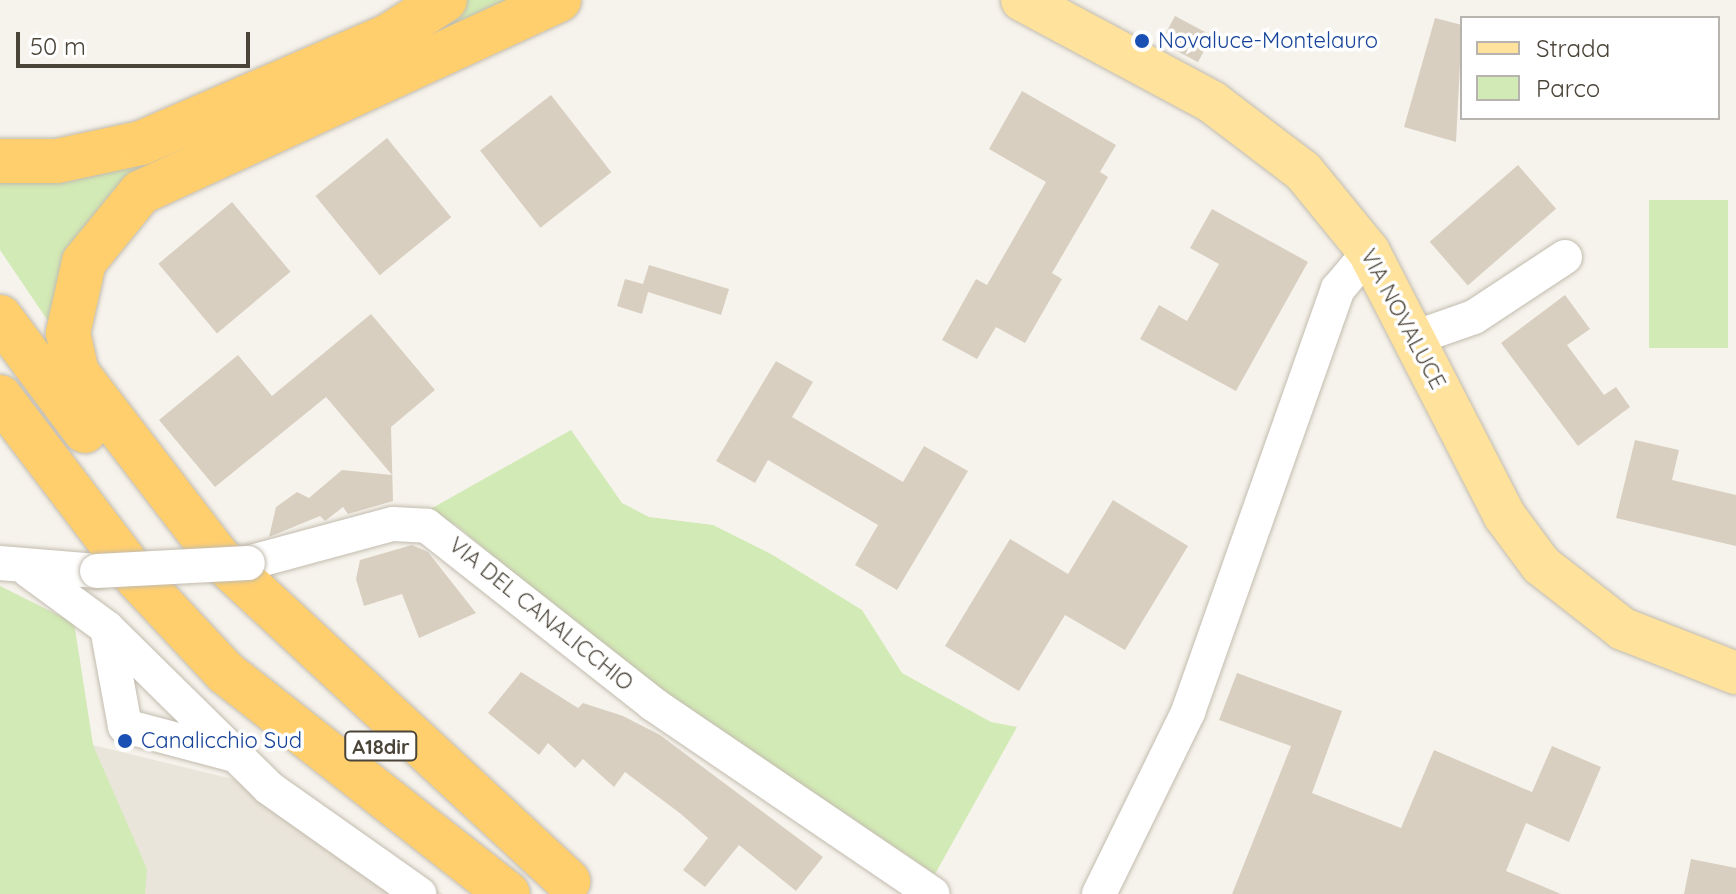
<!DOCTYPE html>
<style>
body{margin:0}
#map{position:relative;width:1736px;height:894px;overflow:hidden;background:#f6f3ec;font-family:Quicksand,sans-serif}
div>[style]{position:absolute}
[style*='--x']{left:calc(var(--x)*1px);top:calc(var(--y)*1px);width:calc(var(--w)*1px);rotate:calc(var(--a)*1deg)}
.residential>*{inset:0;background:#eae5da}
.green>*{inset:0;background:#d2eab5;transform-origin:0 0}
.building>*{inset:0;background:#d8cfc1;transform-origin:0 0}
.roads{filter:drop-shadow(0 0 2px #c2bbae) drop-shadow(0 0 2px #c2bbae)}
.minor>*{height:34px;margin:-17px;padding:0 17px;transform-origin:17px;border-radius:17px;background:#fff}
.major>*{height:42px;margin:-21px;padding:0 21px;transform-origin:21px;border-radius:21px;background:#ffe39c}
.highway>*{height:44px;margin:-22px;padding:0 22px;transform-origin:22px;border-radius:22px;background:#ffcf6e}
.bridges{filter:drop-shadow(0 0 2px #c2bbae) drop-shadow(0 0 2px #c2bbae)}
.minor-bridge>*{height:34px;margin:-17px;padding:0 17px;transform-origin:17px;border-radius:17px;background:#fff}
.dots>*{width:22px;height:22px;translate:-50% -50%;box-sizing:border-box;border:4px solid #fff;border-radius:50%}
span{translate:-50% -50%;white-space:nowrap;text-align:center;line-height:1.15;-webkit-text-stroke:7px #fff;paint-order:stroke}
.shield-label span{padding:2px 6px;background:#fff;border:2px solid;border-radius:6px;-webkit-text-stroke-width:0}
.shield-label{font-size:20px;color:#4b4439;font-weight:700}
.transit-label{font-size:22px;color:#164399}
.left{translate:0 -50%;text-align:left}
.street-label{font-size:22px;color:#4b4439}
.legend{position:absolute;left:1460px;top:16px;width:260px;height:104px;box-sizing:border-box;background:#fff;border:2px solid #b7b4b0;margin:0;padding:10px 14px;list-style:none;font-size:24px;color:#4b4439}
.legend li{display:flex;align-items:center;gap:16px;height:40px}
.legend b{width:40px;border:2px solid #b7b4b0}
.scale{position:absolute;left:16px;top:32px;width:234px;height:36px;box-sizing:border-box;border:4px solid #4b4439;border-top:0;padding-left:10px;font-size:24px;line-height:28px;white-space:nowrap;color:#4b4439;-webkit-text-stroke:6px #fff;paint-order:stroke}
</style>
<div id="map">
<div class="residential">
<i style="clip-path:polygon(0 586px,74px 623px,93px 745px,269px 788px,280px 777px,443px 894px,0 894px)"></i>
</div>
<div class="green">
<i style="clip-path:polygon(466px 0,520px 0,111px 195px,69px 253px,48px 321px,0 250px,0 178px)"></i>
<i style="left:1649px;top:200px;width:79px;height:148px"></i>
<i style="clip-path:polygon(571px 430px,622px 503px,649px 517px,713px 525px,771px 554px,862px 610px,902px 673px,991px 722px,1017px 727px,935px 874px,628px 668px,456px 525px,427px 511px)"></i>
<i style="clip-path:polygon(0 586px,74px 623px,93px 745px,147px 869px,145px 894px,0 894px)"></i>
</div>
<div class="building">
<i style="left:1175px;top:16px;width:42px;height:30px;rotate:28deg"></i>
<i style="clip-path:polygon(1435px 18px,1462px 25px,1456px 142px,1404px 127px)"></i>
<i style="clip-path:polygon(1022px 91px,1116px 145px,1100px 172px,1108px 177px,1052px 273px,1062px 279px,1025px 343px,996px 327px,977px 359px,942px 340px,976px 279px,987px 285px,1046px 182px,989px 149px)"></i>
<i style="left:551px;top:95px;width:98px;height:90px;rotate:52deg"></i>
<i style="left:387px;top:138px;width:102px;height:92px;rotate:51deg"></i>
<i style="left:1518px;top:165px;width:58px;height:117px;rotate:49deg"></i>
<i style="left:232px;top:202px;width:91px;height:96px;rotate:50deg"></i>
<i style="clip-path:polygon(1212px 209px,1308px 262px,1236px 391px,1140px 339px,1159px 305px,1187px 321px,1219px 264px,1190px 248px)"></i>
<i style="clip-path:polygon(649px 265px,729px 289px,721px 315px,648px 292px,642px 314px,617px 306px,625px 279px,643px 284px)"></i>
<i style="clip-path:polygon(1565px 295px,1590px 329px,1567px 345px,1604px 395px,1616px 387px,1630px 407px,1578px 446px,1501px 343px)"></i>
<i style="clip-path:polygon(371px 314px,435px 390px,391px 427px,393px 501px,348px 514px,343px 507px,325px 521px,320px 516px,269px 537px,276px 507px,297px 492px,309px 498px,342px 470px,392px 475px,326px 397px,215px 487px,159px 420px,238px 355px,272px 396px)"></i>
<i style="clip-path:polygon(776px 361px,813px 382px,792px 417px,903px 482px,924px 446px,968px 471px,897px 590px,855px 565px,878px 525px,768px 460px,755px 483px,716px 461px)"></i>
<i style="clip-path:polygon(1635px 440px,1679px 450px,1672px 480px,1736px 495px,1736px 546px,1616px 518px)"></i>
<i style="clip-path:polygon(1113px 500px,1188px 546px,1125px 650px,1065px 615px,1019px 691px,945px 646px,1010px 539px,1068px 574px)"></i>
<i style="clip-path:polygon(412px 545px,428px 552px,476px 613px,419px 638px,402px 594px,364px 606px,356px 579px,360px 560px)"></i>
<i style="clip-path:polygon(521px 672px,578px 708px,583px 703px,623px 716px,660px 735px,823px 857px,796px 891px,739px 845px,705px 887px,683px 870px,708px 838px,681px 814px,625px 772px,614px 787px,583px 759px,575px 768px,548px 743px,539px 755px,488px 713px)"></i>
<i style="clip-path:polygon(1237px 673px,1342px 711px,1312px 793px,1401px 828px,1434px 750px,1532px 792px,1552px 746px,1601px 767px,1569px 842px,1526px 823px,1506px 871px,1561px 894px,1232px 894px,1291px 746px,1219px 720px)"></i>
<i style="clip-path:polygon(1691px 859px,1736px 868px,1736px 894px,1684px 894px)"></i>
</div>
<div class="roads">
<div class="minor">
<i style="--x:1417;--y:337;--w:60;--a:-19.3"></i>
<i style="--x:1474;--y:317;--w:109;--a:-33.4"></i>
<i style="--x:0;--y:563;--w:97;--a:4.7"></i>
<i style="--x:248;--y:563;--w:150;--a:-15.1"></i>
<i style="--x:393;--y:524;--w:34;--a:3"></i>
<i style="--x:427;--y:526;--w:288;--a:38.2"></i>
<i style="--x:653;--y:704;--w:338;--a:34.2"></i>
<i style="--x:28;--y:570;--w:98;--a:36.3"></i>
<i style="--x:107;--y:628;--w:228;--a:44.6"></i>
<i style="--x:269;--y:788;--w:184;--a:35.2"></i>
<i style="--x:107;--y:628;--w:100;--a:79.6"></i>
<i style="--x:125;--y:726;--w:113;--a:14.9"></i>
<i style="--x:1099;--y:894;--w:203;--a:-63.9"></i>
<i style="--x:1188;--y:712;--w:449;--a:-70.5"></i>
<i style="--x:1338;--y:289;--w:48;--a:-50"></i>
</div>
<div class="major">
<i style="--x:1022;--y:0;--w:216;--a:28.2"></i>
<i style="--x:1212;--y:102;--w:114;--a:37.2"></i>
<i style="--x:1303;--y:171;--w:104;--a:50.8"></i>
<i style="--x:1369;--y:252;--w:296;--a:62.8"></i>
<i style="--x:1504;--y:515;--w:62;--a:53.5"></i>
<i style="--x:1541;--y:565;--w:104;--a:38"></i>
<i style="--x:1623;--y:629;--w:121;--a:21.3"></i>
</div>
<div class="highway">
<i style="--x:559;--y:0;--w:461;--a:155.3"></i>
<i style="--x:140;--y:193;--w:89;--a:129.1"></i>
<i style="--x:84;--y:262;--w:73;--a:102.7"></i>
<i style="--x:68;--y:333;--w:41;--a:77.3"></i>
<i style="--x:77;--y:373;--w:233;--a:52.5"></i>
<i style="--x:219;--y:558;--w:476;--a:42.8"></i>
<i style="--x:0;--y:161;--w:57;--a:0"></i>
<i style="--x:57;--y:161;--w:86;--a:-12.1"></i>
<i style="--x:141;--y:143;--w:271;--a:-23.4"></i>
<i style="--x:390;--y:35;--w:65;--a:-32.5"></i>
<i style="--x:0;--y:317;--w:142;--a:53.3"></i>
<i style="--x:0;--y:397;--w:228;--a:52.8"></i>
<i style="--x:138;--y:579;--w:129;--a:46.9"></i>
<i style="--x:226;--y:673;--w:358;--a:38.1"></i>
</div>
</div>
<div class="bridges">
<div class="minor-bridge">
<i style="--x:97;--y:571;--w:151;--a:-3"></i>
</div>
</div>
<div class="dots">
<i style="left:1142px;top:41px;background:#1a4fb4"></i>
<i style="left:125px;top:741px;background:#1a4fb4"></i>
</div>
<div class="shield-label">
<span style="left:381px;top:746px">A18dir</span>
</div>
<div class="transit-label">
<span class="left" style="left:1158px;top:41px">Novaluce-Montelauro</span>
<span class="left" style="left:141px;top:741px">Canalicchio Sud</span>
</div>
<div class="street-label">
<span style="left:1403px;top:319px;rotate:62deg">VIA NOVALUCE</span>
<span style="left:541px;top:614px;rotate:39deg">VIA DEL CANALICCHIO</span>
</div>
<ul class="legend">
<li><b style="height:10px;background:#ffe39c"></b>Strada</li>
<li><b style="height:22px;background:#d2eab5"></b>Parco</li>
</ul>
<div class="scale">50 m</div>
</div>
